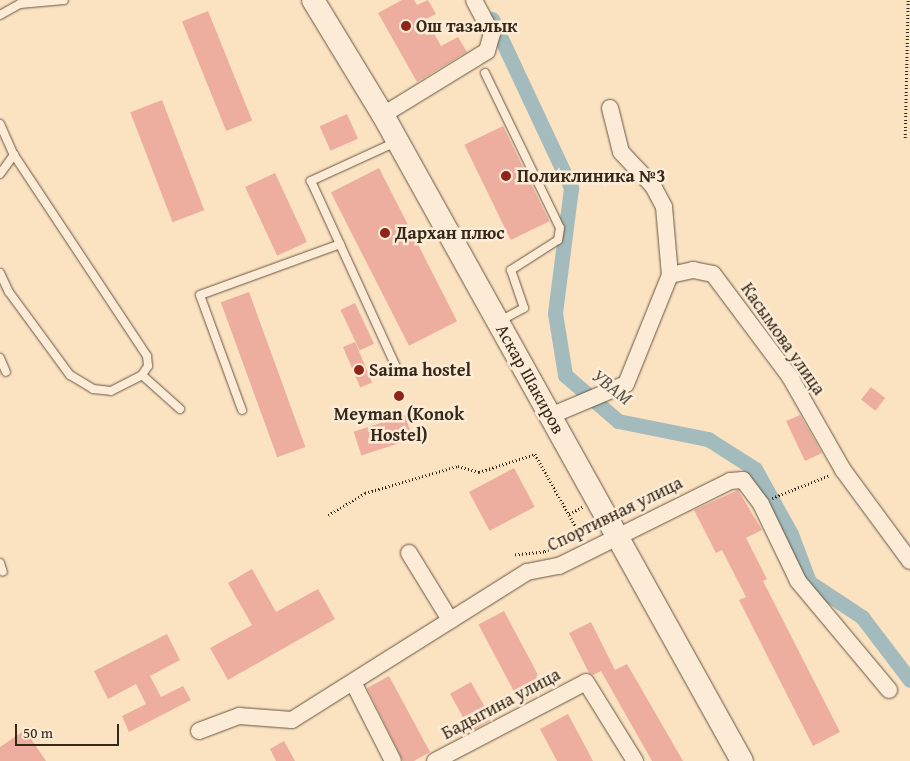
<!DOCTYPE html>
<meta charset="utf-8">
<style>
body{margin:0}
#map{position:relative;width:910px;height:761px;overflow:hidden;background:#fbe2c1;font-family:"Gentium Book Plus",serif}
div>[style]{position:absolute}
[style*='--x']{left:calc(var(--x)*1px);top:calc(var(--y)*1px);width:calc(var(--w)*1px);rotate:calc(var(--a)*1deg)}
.canal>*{height:15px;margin:-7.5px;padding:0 7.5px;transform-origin:7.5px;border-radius:7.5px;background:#a3bbbd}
.building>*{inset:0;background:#edae9f;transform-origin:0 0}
.path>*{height:2.5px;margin-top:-1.25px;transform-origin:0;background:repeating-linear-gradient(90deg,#352818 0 1px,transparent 0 3.5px)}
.roads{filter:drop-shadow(0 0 1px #665642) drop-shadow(0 0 1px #665642)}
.lane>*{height:8px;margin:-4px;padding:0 4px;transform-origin:4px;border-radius:4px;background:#fcecd7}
.street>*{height:16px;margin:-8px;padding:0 8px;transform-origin:8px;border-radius:8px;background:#fcecd7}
.secondary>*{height:22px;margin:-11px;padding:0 11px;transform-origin:11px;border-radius:11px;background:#fcecd7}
.dots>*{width:14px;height:14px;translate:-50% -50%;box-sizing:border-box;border:2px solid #fcecd7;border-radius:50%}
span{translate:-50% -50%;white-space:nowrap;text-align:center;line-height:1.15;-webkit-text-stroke:5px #fcecd7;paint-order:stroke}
.poi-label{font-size:18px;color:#352818;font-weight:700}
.left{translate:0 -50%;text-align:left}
.street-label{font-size:18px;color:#352818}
.water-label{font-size:19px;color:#56544a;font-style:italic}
.scale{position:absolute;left:15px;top:724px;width:104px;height:22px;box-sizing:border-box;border:2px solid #352818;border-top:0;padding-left:6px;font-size:15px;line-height:18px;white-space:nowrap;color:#352818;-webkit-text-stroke:4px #fcecd7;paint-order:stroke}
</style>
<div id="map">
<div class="canal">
<i style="--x:492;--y:19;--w:187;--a:64.9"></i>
<i style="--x:571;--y:188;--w:126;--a:97.3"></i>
<i style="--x:555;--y:313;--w:63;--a:80.8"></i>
<i style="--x:565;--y:375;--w:70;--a:41"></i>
<i style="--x:618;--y:421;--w:92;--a:11.3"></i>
<i style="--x:708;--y:439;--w:56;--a:32.6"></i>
<i style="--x:755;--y:469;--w:74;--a:61"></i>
<i style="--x:791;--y:534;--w:51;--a:69.4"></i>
<i style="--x:809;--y:582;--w:64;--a:33.4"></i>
<i style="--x:862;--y:617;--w:79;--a:52.7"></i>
</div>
<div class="building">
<i style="clip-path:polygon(402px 0,414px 0,417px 5px,428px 0,436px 14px,426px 19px,441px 46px,458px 37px,467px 52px,417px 82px,378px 13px)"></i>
<i style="left:208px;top:11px;width:118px;height:28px;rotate:68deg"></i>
<i style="left:162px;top:100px;width:118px;height:34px;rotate:69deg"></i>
<i style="left:347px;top:114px;width:27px;height:30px;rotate:66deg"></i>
<i style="left:503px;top:126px;width:106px;height:43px;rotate:64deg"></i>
<i style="left:379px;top:168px;width:172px;height:54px;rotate:63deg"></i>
<i style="left:275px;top:173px;width:76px;height:33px;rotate:65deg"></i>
<i style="left:249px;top:292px;width:165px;height:30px;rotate:70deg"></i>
<i style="left:355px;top:303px;width:45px;height:16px;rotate:65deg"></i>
<i style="left:355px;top:342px;width:44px;height:13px;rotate:67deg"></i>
<i style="left:871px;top:387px;width:18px;height:16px;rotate:38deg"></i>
<i style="left:405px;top:415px;width:25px;height:54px;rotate:72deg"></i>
<i style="clip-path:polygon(800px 415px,822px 453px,805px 461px,786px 421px)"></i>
<i style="left:514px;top:468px;width:44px;height:51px;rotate:62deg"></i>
<i style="clip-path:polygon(738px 490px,762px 530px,746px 538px,767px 579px,763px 581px,840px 732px,813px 746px,739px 600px,746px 597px,722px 550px,716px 553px,694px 510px)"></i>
<i style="clip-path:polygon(252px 569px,276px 612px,318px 589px,335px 619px,228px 680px,210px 648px,252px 625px,228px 583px)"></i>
<i style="left:504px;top:611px;width:89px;height:29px;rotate:62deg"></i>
<i style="clip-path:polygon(591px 622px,615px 670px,627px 664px,683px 761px,652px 761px,601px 671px,593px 675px,589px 673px,569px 633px)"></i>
<i style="clip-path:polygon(167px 634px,180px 660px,150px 676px,161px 697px,183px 686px,191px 700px,129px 732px,122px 716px,146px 704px,136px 684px,108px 699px,94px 671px)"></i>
<i style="clip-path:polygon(389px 676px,430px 752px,414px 761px,403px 761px,367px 688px)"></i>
<i style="left:471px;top:682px;width:43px;height:24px;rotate:61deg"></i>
<i style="clip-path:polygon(568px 714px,593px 761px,557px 761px,540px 729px)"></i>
<i style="clip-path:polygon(25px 730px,46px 761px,0 761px,0 747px)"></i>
<i style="clip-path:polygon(284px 741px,295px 761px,276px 761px,270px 749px)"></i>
</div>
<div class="path">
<i style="--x:905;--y:138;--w:138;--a:-88.8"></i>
<i style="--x:772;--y:498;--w:62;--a:-21.6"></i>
<i style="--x:569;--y:514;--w:15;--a:-28"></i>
<i style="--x:328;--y:515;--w:43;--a:-30.7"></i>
<i style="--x:365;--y:493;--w:97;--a:-16.2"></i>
<i style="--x:458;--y:466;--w:22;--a:16"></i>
<i style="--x:479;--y:472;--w:59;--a:-17.8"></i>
<i style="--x:535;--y:454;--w:94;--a:60.7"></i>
<i style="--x:581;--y:536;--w:40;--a:156.6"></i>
<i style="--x:544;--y:552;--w:29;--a:174"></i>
</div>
<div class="roads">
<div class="lane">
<i style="--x:0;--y:15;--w:23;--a:-29"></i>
<i style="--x:20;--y:4;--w:44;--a:-5.2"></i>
<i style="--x:485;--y:73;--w:172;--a:64.2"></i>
<i style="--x:560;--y:228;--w:12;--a:99"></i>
<i style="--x:558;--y:240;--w:56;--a:147.4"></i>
<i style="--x:511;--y:270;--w:40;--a:71.1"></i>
<i style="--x:524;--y:308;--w:27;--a:152"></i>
<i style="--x:0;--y:124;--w:34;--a:66"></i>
<i style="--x:14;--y:155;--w:241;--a:56.5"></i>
<i style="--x:147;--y:356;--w:10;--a:84"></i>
<i style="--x:148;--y:366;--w:11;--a:124"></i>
<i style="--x:396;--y:142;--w:94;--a:155.4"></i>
<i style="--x:311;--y:181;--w:207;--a:65.4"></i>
<i style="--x:0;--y:174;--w:24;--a:-54"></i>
<i style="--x:0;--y:273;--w:21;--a:65"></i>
<i style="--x:9;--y:292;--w:103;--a:53.7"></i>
<i style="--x:70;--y:375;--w:27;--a:31"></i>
<i style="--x:93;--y:389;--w:18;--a:6"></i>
<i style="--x:111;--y:391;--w:35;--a:-27"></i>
<i style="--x:142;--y:375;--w:51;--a:41.8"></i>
<i style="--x:0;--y:358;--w:15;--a:67"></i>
<i style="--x:242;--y:410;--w:122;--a:-110.1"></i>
<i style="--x:200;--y:295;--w:149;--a:-20"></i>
<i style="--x:0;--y:563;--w:9;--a:72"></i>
</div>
<div class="street">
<i style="--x:610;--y:108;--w:45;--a:76"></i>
<i style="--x:621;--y:152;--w:47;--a:46.7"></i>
<i style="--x:653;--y:186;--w:24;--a:62"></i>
<i style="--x:664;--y:207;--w:68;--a:85"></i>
<i style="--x:383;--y:115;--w:122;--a:-31.6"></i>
<i style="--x:487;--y:51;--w:18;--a:-74"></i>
<i style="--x:492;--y:34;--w:38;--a:-118"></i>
<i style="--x:550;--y:416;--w:82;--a:-22.8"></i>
<i style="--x:626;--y:384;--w:118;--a:-68"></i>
<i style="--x:670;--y:275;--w:24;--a:-12"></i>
<i style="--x:693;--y:270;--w:20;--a:11"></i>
<i style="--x:713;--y:274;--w:129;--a:53.2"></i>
<i style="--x:790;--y:377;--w:107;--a:60.3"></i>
<i style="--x:843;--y:470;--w:113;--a:53.6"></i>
<i style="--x:409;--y:553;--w:79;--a:58.5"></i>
<i style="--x:354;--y:684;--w:86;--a:63.1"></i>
<i style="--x:199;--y:731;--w:43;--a:-20.6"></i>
<i style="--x:239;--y:716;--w:53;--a:4.3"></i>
<i style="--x:292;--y:720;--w:278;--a:-32.2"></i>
<i style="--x:527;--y:572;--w:33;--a:-11"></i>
<i style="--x:559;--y:566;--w:191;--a:-26.4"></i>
<i style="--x:730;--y:481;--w:13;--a:-4"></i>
<i style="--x:743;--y:480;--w:30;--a:53"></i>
<i style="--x:761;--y:504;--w:85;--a:64.3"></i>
<i style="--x:798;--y:581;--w:142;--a:50.1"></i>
<i style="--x:435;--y:761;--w:170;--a:-27.6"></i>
<i style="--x:586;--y:682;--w:93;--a:58.2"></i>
</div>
<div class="secondary">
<i style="--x:313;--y:0;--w:135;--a:58.7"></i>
<i style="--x:383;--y:115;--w:739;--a:60.94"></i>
</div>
</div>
<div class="dots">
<i style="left:406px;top:26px;background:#8f2418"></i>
<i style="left:506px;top:176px;background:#8f2418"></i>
<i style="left:385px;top:233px;background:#8f2418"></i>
<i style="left:359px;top:370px;background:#8f2418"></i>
<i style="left:399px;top:396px;background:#8f2418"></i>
</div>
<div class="poi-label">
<span class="left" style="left:416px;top:26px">Ош тазалык</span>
<span class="left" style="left:517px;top:176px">Поликлиника №3</span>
<span class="left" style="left:395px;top:233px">Дархан плюс</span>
<span class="left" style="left:369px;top:370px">Saima hostel</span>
<span style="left:399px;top:425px">Meyman (Konok<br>Hostel)</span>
</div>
<div class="street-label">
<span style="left:783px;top:339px;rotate:55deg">Касымова улица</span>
<span style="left:530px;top:379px;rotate:61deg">Аскар Шакиров</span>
<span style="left:615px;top:514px;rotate:-26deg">Спортивная улица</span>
<span style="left:501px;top:704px;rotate:-28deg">Бадыгина улица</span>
</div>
<div class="water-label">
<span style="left:612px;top:387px;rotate:38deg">УВАМ</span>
</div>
<div class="scale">50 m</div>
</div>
